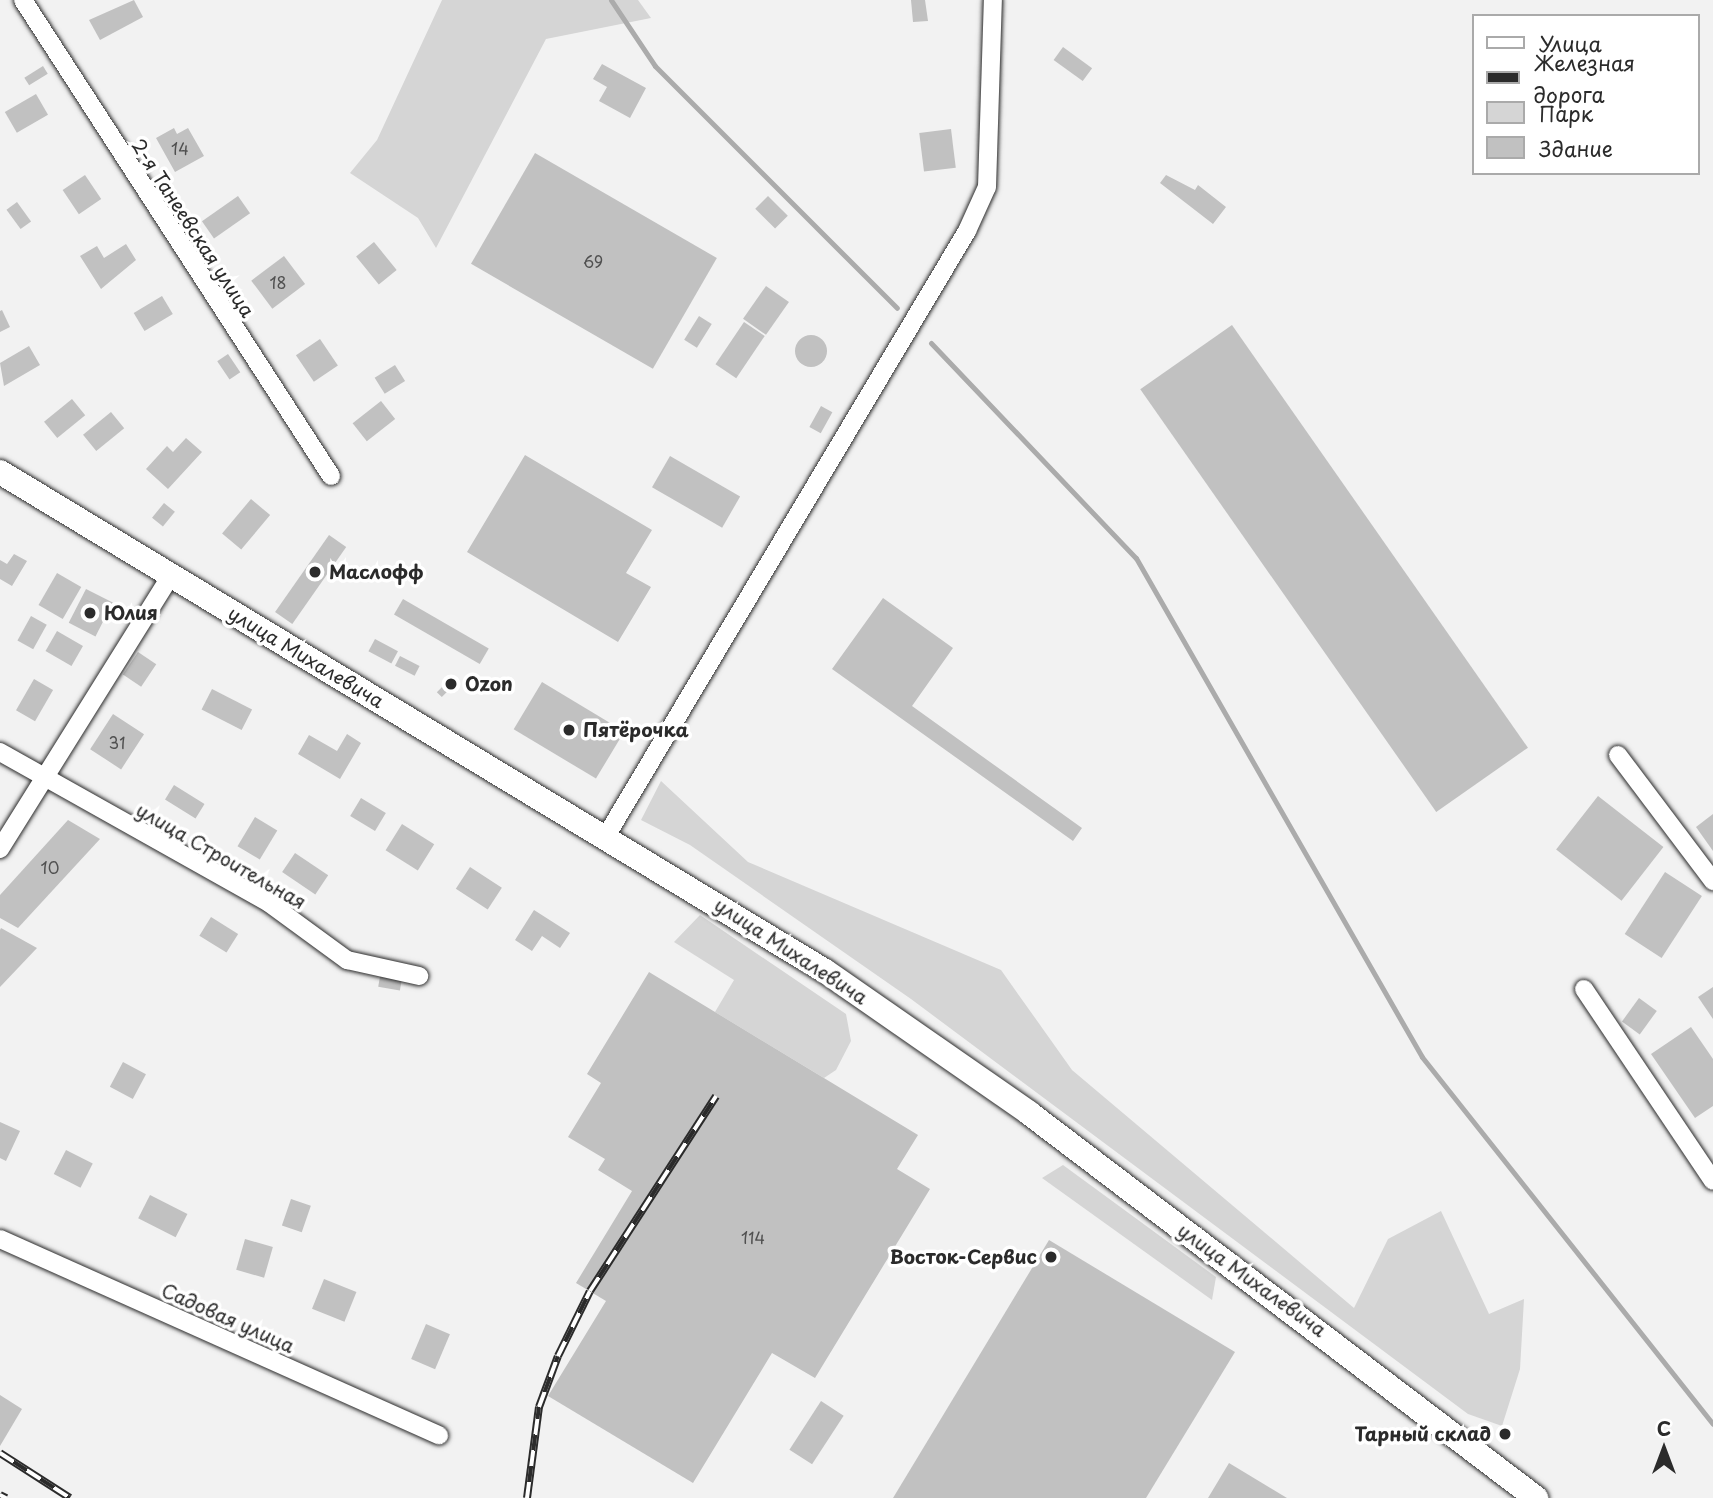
<!DOCTYPE html>
<meta charset="utf-8">
<style>
body{margin:0}
#map{position:relative;width:1713px;height:1498px;overflow:hidden;background:#f2f2f2;font-family:"Playpen Sans",sans-serif}
div>[style]{position:absolute}
[style*='--x']{left:calc(var(--x)*1px);top:calc(var(--y)*1px);width:calc(var(--w)*1px);rotate:calc(var(--a)*1deg)}
.green>*{inset:0;background:#d5d5d5}
.stream>*{height:5px;margin:-2.5px;padding:0 2.5px;transform-origin:2.5px;border-radius:2.5px;background:#ababab}
.building>*{inset:0;background:#c1c1c1;transform-origin:0 0}
.round{border-radius:50%}
.roads{filter:drop-shadow(0 0 2px #2b2b2b) drop-shadow(0 0 2px #2b2b2b)}
.street>*{height:18px;margin:-9px;padding:0 9px;transform-origin:9px;border-radius:9px;background:#fff}
.secondary>*{height:24px;margin:-12px;padding:0 12px;transform-origin:12px;border-radius:12px;background:#fff}
.rail>*{height:8px;margin-top:-4px;transform-origin:0;background:repeating-linear-gradient(90deg,#fff 0 16px,#2b2b2b 0 32px);box-sizing:border-box;border-block:2px solid #2b2b2b}
.dots>*{width:19px;height:19px;translate:-50% -50%;box-sizing:border-box;border:4px solid #fff;border-radius:50%}
span{translate:-50% -50%;white-space:nowrap;text-align:center;line-height:1.15;-webkit-text-stroke:7px #fff;paint-order:stroke}
.number-label{font-size:16px;color:#505050}
.number-label span{-webkit-text-stroke-width:0}
.street-label{font-size:19px;color:#2b2b2b}
.poi-label{font-size:19px;color:#2b2b2b;font-weight:700}
.left{translate:0 -50%;text-align:left}
.right{translate:-100% -50%;text-align:right}
.legend{position:absolute;left:1472px;top:14px;width:228px;height:161px;box-sizing:border-box;background:#fff;border:2px solid #aaa;margin:0;padding:9px 12px;list-style:none;font-size:21px;color:#2b2b2b}
.legend li{display:flex;align-items:center;gap:14px;height:35px}
.legend b{width:35px;border:2px solid #aaa}
.north{position:absolute;left:1629px;top:1414px;width:70px;height:70px;-webkit-text-stroke:5px #fff;paint-order:stroke;rotate:0deg;font-size:19px;font-weight:700;line-height:28px;text-align:center;color:#2b2b2b}
.north::after{content:'';display:block;margin:auto;width:24px;height:32px;background:#2b2b2b;clip-path:polygon(50% 0,100% 100%,50% 72%,0 100%)}
</style>
<div id="map">
<div class="green">
<i style="clip-path:polygon(442px 0,638px 0,651px 18px,546px 39px,436px 248px,418px 218px,350px 173px,377px 140px)"></i>
<i style="clip-path:polygon(661px 781px,748px 862px,1001px 970px,1072px 1070px,1354px 1308px,1388px 1239px,1441px 1211px,1489px 1314px,1524px 1299px,1520px 1369px,1502px 1426px,1468px 1414px,911px 999px,690px 845px,641px 820px)"></i>
<i style="clip-path:polygon(700px 915px,846px 1014px,851px 1041px,836px 1070px,824px 1078px,715px 1012px,734px 980px,674px 942px)"></i>
<i style="clip-path:polygon(1063px 1165px,1216px 1277px,1212px 1300px,1042px 1178px)"></i>
</div>
<div class="stream">
<i style="--x:611;--y:0;--w:79;--a:56.3"></i>
<i style="--x:655;--y:66;--w:342;--a:45"></i>
<i style="--x:931;--y:343;--w:297;--a:46.4"></i>
<i style="--x:1136;--y:558;--w:575;--a:60.18"></i>
<i style="--x:1422;--y:1057;--w:468;--a:51.6"></i>
</div>
<div class="building">
<i style="clip-path:polygon(134px 0,143px 17px,100px 40px,89px 20px)"></i>
<i style="clip-path:polygon(911px 0,925px 0,928px 21px,913px 22px)"></i>
<i style="left:1063px;top:47px;width:36px;height:16px;rotate:36deg"></i>
<i style="clip-path:polygon(602px 64px,646px 88px,630px 118px,599px 101px,607px 87px,593px 79px)"></i>
<i style="left:43px;top:66px;width:9px;height:22px;rotate:58deg"></i>
<i style="left:36px;top:94px;width:24px;height:36px;rotate:60deg"></i>
<i style="clip-path:polygon(174px 128px,177px 134px,188px 128px,204px 156px,175px 172px,156px 138px)"></i>
<i style="left:951px;top:129px;width:39px;height:32px;rotate:83deg"></i>
<i style="left:535px;top:153px;width:210px;height:128px;rotate:30deg"></i>
<i style="left:85px;top:175px;width:29px;height:27px;rotate:56deg"></i>
<i style="clip-path:polygon(1166px 175px,1195px 190px,1198px 185px,1226px 207px,1213px 224px,1160px 183px)"></i>
<i style="left:238px;top:196px;width:21px;height:44px;rotate:55deg"></i>
<i style="left:768px;top:196px;width:28px;height:18px;rotate:45deg"></i>
<i style="left:17px;top:202px;width:24px;height:13px;rotate:54deg"></i>
<i style="left:374px;top:242px;width:36px;height:23px;rotate:51deg"></i>
<i style="clip-path:polygon(126px 244px,136px 260px,101px 289px,80px 256px,97px 246px,104px 258px)"></i>
<i style="left:284px;top:256px;width:35px;height:41px;rotate:53deg"></i>
<i style="left:766px;top:286px;width:28px;height:40px;rotate:35deg"></i>
<i style="left:162px;top:296px;width:21px;height:33px;rotate:59deg"></i>
<i style="clip-path:polygon(2px 310px,10px 327px,0 332px,0 311px)"></i>
<i style="left:699px;top:316px;width:15px;height:28px;rotate:32deg"></i>
<i style="left:744px;top:322px;width:25px;height:51px;rotate:34deg"></i>
<i style="left:1232px;top:325px;width:516px;height:112px;rotate:55deg"></i>
<i class="round" style="left:795px;top:335px;width:32px;height:32px"></i>
<i style="left:320px;top:339px;width:32px;height:29px;rotate:56deg"></i>
<i style="clip-path:polygon(29px 346px,40px 365px,4px 386px,0 363px)"></i>
<i style="left:228px;top:354px;width:22px;height:13px;rotate:56deg"></i>
<i style="left:395px;top:365px;width:19px;height:24px;rotate:58deg"></i>
<i style="left:72px;top:399px;width:21px;height:36px;rotate:51deg"></i>
<i style="left:381px;top:401px;width:23px;height:36px;rotate:52deg"></i>
<i style="left:821px;top:406px;width:13px;height:24px;rotate:29deg"></i>
<i style="left:111px;top:412px;width:21px;height:36px;rotate:51deg"></i>
<i style="clip-path:polygon(186px 438px,202px 452px,168px 489px,146px 469px,167px 446px,173px 452px)"></i>
<i style="clip-path:polygon(525px 455px,652px 530px,626px 573px,651px 587px,618px 642px,467px 552px)"></i>
<i style="left:670px;top:456px;width:81px;height:36px;rotate:30deg"></i>
<i style="left:251px;top:499px;width:25px;height:45px;rotate:40deg"></i>
<i style="left:164px;top:503px;width:14px;height:19px;rotate:39deg"></i>
<i style="left:329px;top:535px;width:21px;height:94px;rotate:35deg"></i>
<i style="clip-path:polygon(14px 554px,27px 561px,12px 586px,0 579px,0 560px,7px 564px)"></i>
<i style="left:57px;top:573px;width:28px;height:37px;rotate:30deg"></i>
<i style="left:86px;top:589px;width:30px;height:38px;rotate:27deg"></i>
<i style="clip-path:polygon(883px 598px,953px 648px,912px 706px,1082px 828px,1073px 841px,832px 669px)"></i>
<i style="left:403px;top:599px;width:99px;height:18px;rotate:30deg"></i>
<i style="left:31px;top:616px;width:18px;height:28px;rotate:29deg"></i>
<i style="left:57px;top:631px;width:30px;height:23px;rotate:30deg"></i>
<i style="left:375px;top:639px;width:26px;height:14px;rotate:28deg"></i>
<i style="left:138px;top:652px;width:22px;height:27px;rotate:34deg"></i>
<i style="left:400px;top:656px;width:22px;height:11px;rotate:27deg"></i>
<i style="left:451px;top:678px;width:7px;height:20px;rotate:45deg"></i>
<i style="left:34px;top:679px;width:22px;height:36px;rotate:30deg"></i>
<i style="left:542px;top:682px;width:96px;height:55px;rotate:31deg"></i>
<i style="left:212px;top:689px;width:45px;height:23px;rotate:27deg"></i>
<i style="left:113px;top:714px;width:37px;height:42px;rotate:33deg"></i>
<i style="clip-path:polygon(347px 734px,361px 743px,340px 779px,298px 754px,309px 735px,337px 751px)"></i>
<i style="left:174px;top:785px;width:36px;height:17px;rotate:32deg"></i>
<i style="left:1598px;top:796px;width:83px;height:68px;rotate:38deg"></i>
<i style="left:361px;top:798px;width:29px;height:21px;rotate:31deg"></i>
<i style="clip-path:polygon(1713px 814px,1713px 851px,1696px 827px)"></i>
<i style="left:255px;top:817px;width:26px;height:34px;rotate:31deg"></i>
<i style="clip-path:polygon(68px 820px,100px 839px,18px 928px,0 918px,0 895px)"></i>
<i style="left:402px;top:824px;width:38px;height:31px;rotate:32deg"></i>
<i style="left:295px;top:853px;width:40px;height:23px;rotate:34deg"></i>
<i style="left:470px;top:867px;width:38px;height:26px;rotate:33deg"></i>
<i style="left:1665px;top:872px;width:44px;height:74px;rotate:33deg"></i>
<i style="clip-path:polygon(534px 910px,570px 933px,560px 948px,542px 936px,532px 951px,515px 940px)"></i>
<i style="left:211px;top:917px;width:32px;height:22px;rotate:32deg"></i>
<i style="clip-path:polygon(1px 928px,37px 948px,0 987px,0 930px)"></i>
<i style="left:381px;top:971px;width:22px;height:16px;rotate:10deg"></i>
<i style="clip-path:polygon(649px 972px,918px 1135px,897px 1169px,930px 1189px,815px 1378px,772px 1353px,693px 1483px,548px 1396px,606px 1301px,576px 1283px,632px 1191px,598px 1170px,605px 1159px,568px 1137px,601px 1083px,587px 1074px)"></i>
<i style="clip-path:polygon(1713px 987px,1713px 1019px,1698px 997px)"></i>
<i style="left:1639px;top:998px;width:22px;height:29px;rotate:36deg"></i>
<i style="clip-path:polygon(1691px 1027px,1713px 1059px,1713px 1106px,1695px 1118px,1651px 1054px)"></i>
<i style="left:123px;top:1062px;width:26px;height:28px;rotate:28deg"></i>
<i style="clip-path:polygon(0 1122px,20px 1131px,6px 1161px,0 1158px)"></i>
<i style="left:66px;top:1150px;width:30px;height:27px;rotate:27deg"></i>
<i style="left:150px;top:1195px;width:42px;height:26px;rotate:27deg"></i>
<i style="left:291px;top:1199px;width:21px;height:28px;rotate:19deg"></i>
<i style="left:245px;top:1239px;width:29px;height:32px;rotate:16deg"></i>
<i style="clip-path:polygon(1049px 1240px,1235px 1352px,1146px 1498px,893px 1498px)"></i>
<i style="left:324px;top:1279px;width:35px;height:32px;rotate:22deg"></i>
<i style="left:426px;top:1324px;width:26px;height:38px;rotate:23deg"></i>
<i style="clip-path:polygon(0 1395px,22px 1409px,0 1446px)"></i>
<i style="left:821px;top:1401px;width:27px;height:58px;rotate:33deg"></i>
<i style="clip-path:polygon(1229px 1463px,1287px 1498px,1208px 1498px)"></i>
</div>
<div class="roads">
<div class="street">
<i style="--x:23;--y:0;--w:567;--a:57.09"></i>
<i style="--x:0;--y:752;--w:308;--a:29.3"></i>
<i style="--x:269;--y:903;--w:97;--a:36.2"></i>
<i style="--x:347;--y:960;--w:74;--a:12.5"></i>
<i style="--x:1618;--y:755;--w:158;--a:53"></i>
<i style="--x:605;--y:838;--w:707;--a:-59.19"></i>
<i style="--x:967;--y:231;--w:48;--a:-65.6"></i>
<i style="--x:987;--y:187;--w:187;--a:-88.2"></i>
<i style="--x:0;--y:849;--w:323;--a:-58"></i>
<i style="--x:1584;--y:989;--w:231;--a:56.1"></i>
<i style="--x:0;--y:1239;--w:481;--a:24.1"></i>
</div>
<div class="secondary">
<i style="--x:0;--y:472;--w:964;--a:31.17"></i>
<i style="--x:825;--y:971;--w:249;--a:34.8"></i>
<i style="--x:1029;--y:1113;--w:637;--a:37.21"></i>
</div>
</div>
<div class="rail">
<i style="--x:0;--y:1453;--w:83;--a:32.7"></i>
<i style="--x:0;--y:1495;--w:7;--a:27"></i>
<i style="--x:527;--y:1498;--w:92;--a:-82.5"></i>
<i style="--x:539;--y:1407;--w:54;--a:-69.6"></i>
<i style="--x:558;--y:1356;--w:72;--a:-63.8"></i>
<i style="--x:590;--y:1291;--w:232;--a:-57.1"></i>
</div>
<div class="dots">
<i style="left:315px;top:572px;background:#2b2b2b"></i>
<i style="left:90px;top:613px;background:#2b2b2b"></i>
<i style="left:451px;top:684px;background:#2b2b2b"></i>
<i style="left:569px;top:730px;background:#2b2b2b"></i>
<i style="left:1051px;top:1257px;background:#2b2b2b"></i>
<i style="left:1505px;top:1434px;background:#2b2b2b"></i>
</div>
<div class="number-label">
<span style="left:180px;top:148px">14</span>
<span style="left:593px;top:261px">69</span>
<span style="left:278px;top:282px">18</span>
<span style="left:117px;top:742px">31</span>
<span style="left:50px;top:867px">10</span>
<span style="left:753px;top:1237px">114</span>
</div>
<div class="street-label">
<span style="left:193px;top:228px;rotate:57deg">2-я Танеевская улица</span>
<span style="left:306px;top:657px;rotate:31deg">улица Михалевича</span>
<span style="left:221px;top:856px;rotate:30deg">улица Строительная</span>
<span style="left:791px;top:951px;rotate:33deg">улица Михалевича</span>
<span style="left:1252px;top:1280px;rotate:36deg">улица Михалевича</span>
<span style="left:228px;top:1318px;rotate:24deg">Садовая улица</span>
</div>
<div class="poi-label">
<span class="left" style="left:329px;top:572px">Маслофф</span>
<span class="left" style="left:104px;top:613px">Юлия</span>
<span class="left" style="left:465px;top:684px">Ozon</span>
<span class="left" style="left:583px;top:730px">Пятёрочка</span>
<span class="right" style="left:1037px;top:1257px">Восток-Сервис</span>
<span class="right" style="left:1491px;top:1434px">Тарный склад</span>
</div>
<ul class="legend">
<li><b style="height:9px;background:#fff"></b>Улица</li>
<li><b style="height:9px;background:#2b2b2b"></b>Железная дорога</li>
<li><b style="height:19px;background:#d5d5d5"></b>Парк</li>
<li><b style="height:19px;background:#c1c1c1"></b>Здание</li>
</ul>
<div class="north">С</div>
</div>
